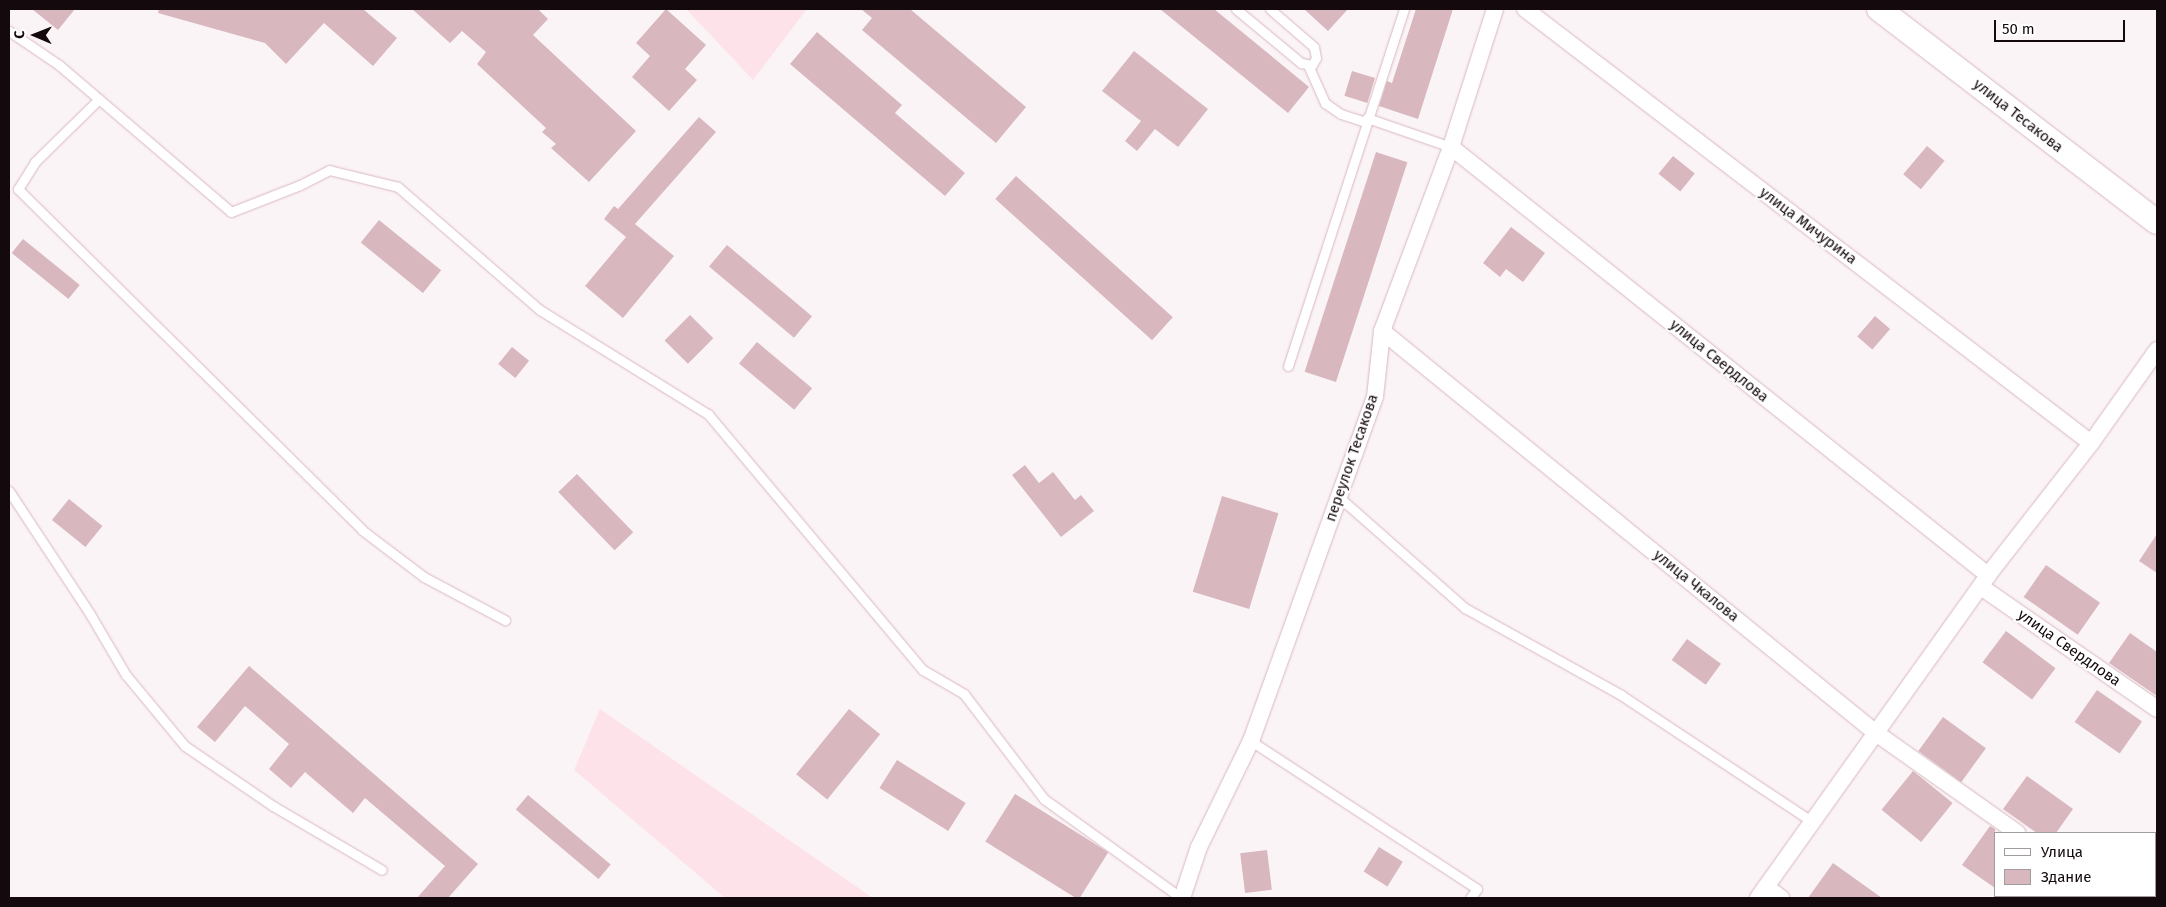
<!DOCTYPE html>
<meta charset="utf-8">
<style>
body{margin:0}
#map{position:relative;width:2166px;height:907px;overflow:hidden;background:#fbf4f6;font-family:"Fira Sans",sans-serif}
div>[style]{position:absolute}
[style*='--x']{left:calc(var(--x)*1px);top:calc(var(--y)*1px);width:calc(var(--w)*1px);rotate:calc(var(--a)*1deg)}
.built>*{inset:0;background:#fde3e9}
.building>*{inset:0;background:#d8b7bf;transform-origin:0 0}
.roads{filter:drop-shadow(0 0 1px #d8b8c0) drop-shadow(0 0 1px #d8b8c0)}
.service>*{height:9px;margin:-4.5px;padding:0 4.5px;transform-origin:4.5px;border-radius:4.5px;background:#fff}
.minor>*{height:16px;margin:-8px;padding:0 8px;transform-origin:8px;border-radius:8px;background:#fff}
.secondary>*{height:24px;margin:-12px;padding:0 12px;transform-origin:12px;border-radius:12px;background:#fff}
span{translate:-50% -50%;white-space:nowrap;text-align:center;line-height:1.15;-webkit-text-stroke:4px #fff;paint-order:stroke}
.street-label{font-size:15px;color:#14090c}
.frame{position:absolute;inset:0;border:10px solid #14090c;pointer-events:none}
.legend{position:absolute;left:1994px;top:832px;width:162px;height:65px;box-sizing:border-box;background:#fff;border:1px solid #a19d9e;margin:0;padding:6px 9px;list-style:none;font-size:15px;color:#14090c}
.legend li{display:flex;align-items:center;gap:10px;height:25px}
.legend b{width:25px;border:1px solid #a19d9e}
.north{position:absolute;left:10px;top:10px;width:50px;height:50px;-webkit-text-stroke:4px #fff;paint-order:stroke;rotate:271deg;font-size:14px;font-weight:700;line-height:20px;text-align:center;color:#14090c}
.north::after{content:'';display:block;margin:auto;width:18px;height:22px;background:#14090c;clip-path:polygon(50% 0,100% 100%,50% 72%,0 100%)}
.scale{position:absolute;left:1994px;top:20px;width:131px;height:22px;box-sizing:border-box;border:2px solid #14090c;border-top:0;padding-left:6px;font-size:15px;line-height:18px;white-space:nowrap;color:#14090c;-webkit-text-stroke:4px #fff;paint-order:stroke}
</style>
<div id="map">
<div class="built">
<i style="clip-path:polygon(686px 9px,807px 9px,753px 80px)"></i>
<i style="clip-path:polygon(600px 709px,873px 898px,725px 898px,574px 770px)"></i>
</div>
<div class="building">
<i style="clip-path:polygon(32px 9px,75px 9px,58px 30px)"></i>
<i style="clip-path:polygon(159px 9px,363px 9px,397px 38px,373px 66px,324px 23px,286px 64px,265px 43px,158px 13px)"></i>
<i style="clip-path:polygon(412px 9px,538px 9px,548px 19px,533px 35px,636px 131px,589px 182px,551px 148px,556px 144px,542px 132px,546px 128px,477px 64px,486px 52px,462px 31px,450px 43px)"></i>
<i style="clip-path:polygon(666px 9px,706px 45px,685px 69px,697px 80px,669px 111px,632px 77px,650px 56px,636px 43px)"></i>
<i style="clip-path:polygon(861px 9px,910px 9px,1026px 107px,996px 143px,862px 30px,872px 18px)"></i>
<i style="clip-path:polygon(1160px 9px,1214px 9px,1309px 87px,1288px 113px)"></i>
<i style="clip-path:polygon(1304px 9px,1348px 9px,1328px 31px)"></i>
<i style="clip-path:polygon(1416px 9px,1453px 9px,1418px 119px,1379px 106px,1387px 81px,1392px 83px)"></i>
<i style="clip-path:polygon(817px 32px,902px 105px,895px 113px,965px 173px,945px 196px,790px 64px)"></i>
<i style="clip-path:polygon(1134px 51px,1208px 109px,1178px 147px,1155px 129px,1137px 151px,1125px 141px,1141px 121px,1102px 91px)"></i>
<i style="left:1352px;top:71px;width:24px;height:26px;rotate:17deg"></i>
<i style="clip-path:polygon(699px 117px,716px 132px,635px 224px,674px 256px,623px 318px,585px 286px,626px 237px,604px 219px,614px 206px,618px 209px)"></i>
<i style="left:1927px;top:146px;width:23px;height:37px;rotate:40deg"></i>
<i style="left:1376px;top:152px;width:33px;height:231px;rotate:18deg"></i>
<i style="left:1673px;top:156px;width:28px;height:23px;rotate:39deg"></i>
<i style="left:1016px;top:176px;width:211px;height:31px;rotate:42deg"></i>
<i style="left:379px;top:220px;width:80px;height:29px;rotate:39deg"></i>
<i style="clip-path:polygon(1511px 227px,1545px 253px,1523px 282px,1506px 269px,1500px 277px,1483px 263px)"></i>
<i style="left:23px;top:239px;width:73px;height:18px;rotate:39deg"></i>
<i style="left:727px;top:245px;width:111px;height:28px;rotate:40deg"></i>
<i style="left:690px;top:315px;width:33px;height:36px;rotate:45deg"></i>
<i style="left:1875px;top:316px;width:20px;height:27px;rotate:41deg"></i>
<i style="left:757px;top:342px;width:72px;height:28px;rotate:40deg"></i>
<i style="left:512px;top:347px;width:22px;height:22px;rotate:39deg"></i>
<i style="clip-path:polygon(1025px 465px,1039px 483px,1053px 472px,1075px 500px,1081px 495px,1094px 511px,1061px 537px,1012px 475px)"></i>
<i style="left:577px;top:474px;width:81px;height:26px;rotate:46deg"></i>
<i style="left:1222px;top:496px;width:59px;height:100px;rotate:17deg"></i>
<i style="left:69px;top:499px;width:43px;height:27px;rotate:39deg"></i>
<i style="clip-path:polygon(2157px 534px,2157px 573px,2139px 561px)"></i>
<i style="left:2046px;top:565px;width:66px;height:39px;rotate:35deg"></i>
<i style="left:2006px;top:631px;width:62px;height:39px;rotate:37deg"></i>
<i style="clip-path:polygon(2130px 633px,2157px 652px,2157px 696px,2109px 663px)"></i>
<i style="left:1687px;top:639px;width:42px;height:26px;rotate:36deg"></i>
<i style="clip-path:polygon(249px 666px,478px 864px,448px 898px,417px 898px,445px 866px,365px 798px,353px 813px,305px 772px,291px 788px,269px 769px,289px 744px,245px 706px,215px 742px,197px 727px)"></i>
<i style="left:2097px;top:690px;width:55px;height:39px;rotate:35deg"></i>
<i style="left:849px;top:709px;width:40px;height:84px;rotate:39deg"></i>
<i style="left:1943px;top:717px;width:53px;height:42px;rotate:36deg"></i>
<i style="left:897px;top:760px;width:81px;height:33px;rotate:32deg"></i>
<i style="left:1913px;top:771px;width:51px;height:50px;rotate:39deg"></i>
<i style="clip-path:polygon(2027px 776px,2073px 809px,2056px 833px,2037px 833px,2003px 809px)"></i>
<i style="left:1015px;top:794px;width:110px;height:56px;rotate:32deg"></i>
<i style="left:528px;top:795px;width:108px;height:19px;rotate:40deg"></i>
<i style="clip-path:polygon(1990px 826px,1995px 829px,1995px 888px,1962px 865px)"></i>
<i style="left:1379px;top:847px;width:28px;height:29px;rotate:32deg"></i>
<i style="left:1267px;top:850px;width:40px;height:27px;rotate:83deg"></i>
<i style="clip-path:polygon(1833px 863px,1882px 898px,1808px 898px)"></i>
</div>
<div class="roads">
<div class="service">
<i style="--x:1236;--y:9;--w:85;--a:39.7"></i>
<i style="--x:1301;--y:63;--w:11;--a:10"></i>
<i style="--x:1312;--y:65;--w:8;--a:-60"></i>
<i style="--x:1316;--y:58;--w:11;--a:-100"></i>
<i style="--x:1314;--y:47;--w:58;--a:-139.2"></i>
<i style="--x:9;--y:31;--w:60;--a:34.2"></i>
<i style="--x:59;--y:65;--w:226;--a:40.5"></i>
<i style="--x:231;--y:212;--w:74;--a:-21.4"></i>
<i style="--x:300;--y:185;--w:33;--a:-27"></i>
<i style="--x:329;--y:170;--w:71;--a:13.8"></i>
<i style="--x:398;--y:187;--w:188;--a:40.9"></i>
<i style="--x:540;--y:310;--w:198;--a:31.8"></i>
<i style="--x:708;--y:414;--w:334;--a:50"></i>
<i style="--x:923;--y:670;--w:48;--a:30.3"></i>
<i style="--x:964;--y:694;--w:132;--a:52.7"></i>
<i style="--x:1044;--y:799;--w:168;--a:35.8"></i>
<i style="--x:1308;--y:65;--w:42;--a:65.9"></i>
<i style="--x:1325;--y:103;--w:19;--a:35"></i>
<i style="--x:1341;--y:114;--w:25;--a:18"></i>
<i style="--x:99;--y:99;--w:90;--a:135.5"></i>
<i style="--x:35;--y:162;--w:32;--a:122"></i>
<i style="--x:18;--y:189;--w:484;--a:44.7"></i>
<i style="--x:362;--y:530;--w:78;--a:37.2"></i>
<i style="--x:424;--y:577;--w:92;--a:28"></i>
<i style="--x:1367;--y:118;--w:89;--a:19"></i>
<i style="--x:1288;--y:366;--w:375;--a:-72"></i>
<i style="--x:9;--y:491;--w:147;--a:56.6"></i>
<i style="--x:90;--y:614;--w:71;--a:59.5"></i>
<i style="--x:126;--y:675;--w:92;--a:50.3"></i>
<i style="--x:185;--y:746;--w:107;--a:34.3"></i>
<i style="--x:273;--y:806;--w:126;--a:30.4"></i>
<i style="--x:1339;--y:497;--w:168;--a:41.4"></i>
<i style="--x:1465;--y:608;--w:179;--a:29.1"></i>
<i style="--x:1621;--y:695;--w:230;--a:33.5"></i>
<i style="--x:1251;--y:741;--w:270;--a:33.2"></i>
<i style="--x:1477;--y:889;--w:11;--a:128"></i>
</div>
<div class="minor">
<i style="--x:1525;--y:9;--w:713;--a:37.48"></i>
<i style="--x:1451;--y:147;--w:687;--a:38.56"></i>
<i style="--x:1382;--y:331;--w:637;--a:39.14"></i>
<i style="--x:1876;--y:733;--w:173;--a:35.3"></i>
<i style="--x:1981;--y:587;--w:214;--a:34.7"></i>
<i style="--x:1766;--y:887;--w:19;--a:36"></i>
<i style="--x:2104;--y:896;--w:4;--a:34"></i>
<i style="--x:1182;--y:898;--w:54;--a:-71.6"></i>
<i style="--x:1199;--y:847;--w:118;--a:-63.9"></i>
<i style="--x:1251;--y:741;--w:366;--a:-70.2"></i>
<i style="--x:1375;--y:397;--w:66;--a:-83.9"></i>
<i style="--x:1382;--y:331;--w:197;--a:-69.4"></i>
<i style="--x:1451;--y:147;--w:145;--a:-72.3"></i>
<i style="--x:1758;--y:898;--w:397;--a:-54.5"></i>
<i style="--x:1988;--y:575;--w:167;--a:-52"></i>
<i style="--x:2091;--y:443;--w:114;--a:-54.6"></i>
</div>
<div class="secondary">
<i style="--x:1879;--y:9;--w:350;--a:37.5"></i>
</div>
</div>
<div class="street-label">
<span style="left:2018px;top:116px;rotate:38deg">улица Тесакова</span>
<span style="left:1808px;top:226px;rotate:37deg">улица Мичурина</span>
<span style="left:1719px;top:361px;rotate:39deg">улица Свердлова</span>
<span style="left:1352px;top:458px;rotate:-71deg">переулок Тесакова</span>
<span style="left:1696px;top:586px;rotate:39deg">улица Чкалова</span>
<span style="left:2069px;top:648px;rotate:35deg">улица Свердлова</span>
</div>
<div class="frame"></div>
<ul class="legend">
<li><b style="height:6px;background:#fff"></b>Улица</li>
<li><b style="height:14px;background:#d8b7bf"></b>Здание</li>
</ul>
<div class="north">С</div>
<div class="scale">50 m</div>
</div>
